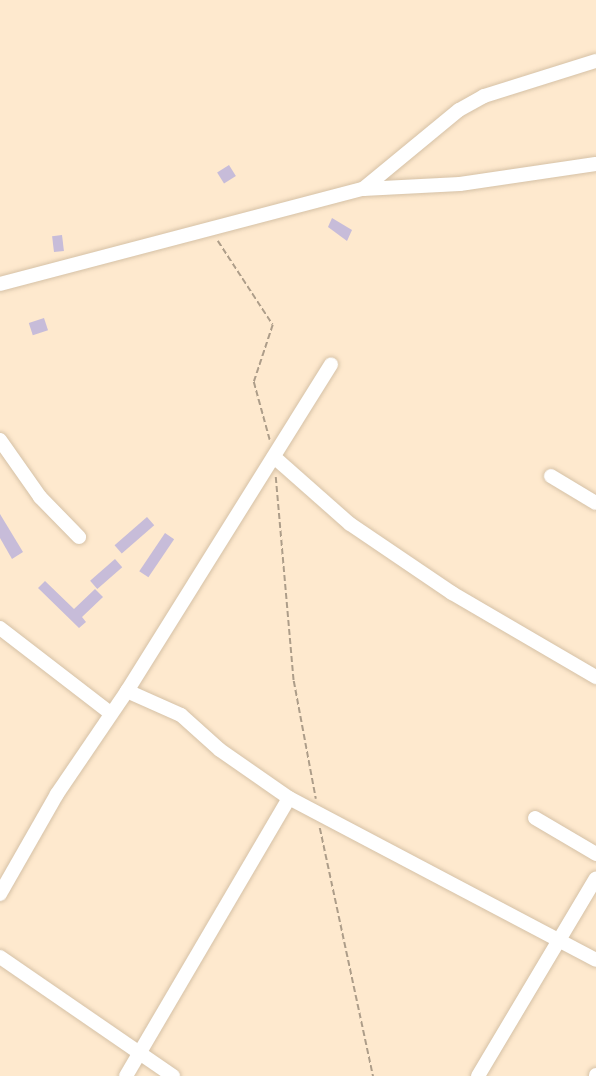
<!DOCTYPE html>
<style>
body{margin:0}
#map{position:relative;width:596px;height:1076px;overflow:hidden;background:#fee9ce;font-family:"IBM Plex Serif",serif}
div>[style]{position:absolute}
[style*='--x']{left:calc(var(--x)*1px);top:calc(var(--y)*1px);width:calc(var(--w)*1px);rotate:calc(var(--a)*1deg)}
.building>*{inset:0;background:#c7bcd9;transform-origin:0 0}
.path>*{height:1.5px;margin-top:-0.75px;transform-origin:0;background:repeating-linear-gradient(90deg,#ad9d89 0 6px,transparent 0 9px)}
.roads{filter:drop-shadow(0 0 2px #d5c1a6) drop-shadow(0 0 2px #d5c1a6)}
.minor>*{height:14px;margin:-7px;padding:0 7px;transform-origin:7px;border-radius:7px;background:#fff}
span{translate:-50% -50%;white-space:nowrap;text-align:center;line-height:1.15;-webkit-text-stroke:4.5px #fee9ce;paint-order:stroke}
</style>
<div id="map">
<div class="building">
<i style="left:229px;top:165px;width:13px;height:14px;rotate:58deg"></i>
<i style="clip-path:polygon(332px 218px,352px 230px,347px 241px,328px 227px)"></i>
<i style="left:62px;top:235px;width:16px;height:10px;rotate:83deg"></i>
<i style="left:44px;top:318px;width:13px;height:16px;rotate:72deg"></i>
<i style="clip-path:polygon(0 514px,23px 552px,12px 559px,0 538px)"></i>
<i style="left:147px;top:517px;width:11px;height:43px;rotate:49deg"></i>
<i style="left:165px;top:533px;width:11px;height:46px;rotate:34deg"></i>
<i style="left:115px;top:559px;width:11px;height:33px;rotate:49deg"></i>
<i style="clip-path:polygon(45px 581px,74px 609px,95px 589px,103px 597px,82px 617px,86px 622px,79px 628px,38px 588px)"></i>
</div>
<div class="path">
<i style="--x:218;--y:241;--w:100;--a:56.8"></i>
<i style="--x:273;--y:325;--w:60;--a:108.4"></i>
<i style="--x:254;--y:382;--w:60;--a:74.6"></i>
<i style="--x:276;--y:477;--w:205;--a:85"></i>
<i style="--x:294;--y:681;--w:120;--a:79.4"></i>
<i style="--x:320;--y:828;--w:254;--a:77.9"></i>
</div>
<div class="roads">
<div class="minor">
<i style="--x:363;--y:189;--w:97;--a:-3"></i>
<i style="--x:460;--y:184;--w:137;--a:-8.4"></i>
<i style="--x:0;--y:284;--w:375;--a:-14.7"></i>
<i style="--x:363;--y:189;--w:124;--a:-39.5"></i>
<i style="--x:459;--y:110;--w:29;--a:-29"></i>
<i style="--x:484;--y:96;--w:117;--a:-17.4"></i>
<i style="--x:0;--y:440;--w:70;--a:54.9"></i>
<i style="--x:40;--y:497;--w:56;--a:45.7"></i>
<i style="--x:274;--y:457;--w:101;--a:41.4"></i>
<i style="--x:350;--y:524;--w:123;--a:34.1"></i>
<i style="--x:452;--y:593;--w:167;--a:30.3"></i>
<i style="--x:551;--y:476;--w:52;--a:31"></i>
<i style="--x:0;--y:628;--w:138;--a:37.6"></i>
<i style="--x:127;--y:691;--w:59;--a:24"></i>
<i style="--x:181;--y:715;--w:52;--a:41.9"></i>
<i style="--x:220;--y:750;--w:84;--a:34.8"></i>
<i style="--x:289;--y:798;--w:347;--a:27.8"></i>
<i style="--x:535;--y:818;--w:71;--a:30.5"></i>
<i style="--x:0;--y:894;--w:115;--a:-60.3"></i>
<i style="--x:57;--y:794;--w:125;--a:-55.8"></i>
<i style="--x:127;--y:691;--w:385;--a:-58"></i>
<i style="--x:0;--y:957;--w:210;--a:34.5"></i>
<i style="--x:126;--y:1076;--w:322;--a:-59.6"></i>
<i style="--x:478;--y:1076;--w:230;--a:-59.2"></i>
<i style="--x:596;--y:1076;--w:1;--a:-90"></i>
</div>
</div>
</div>
